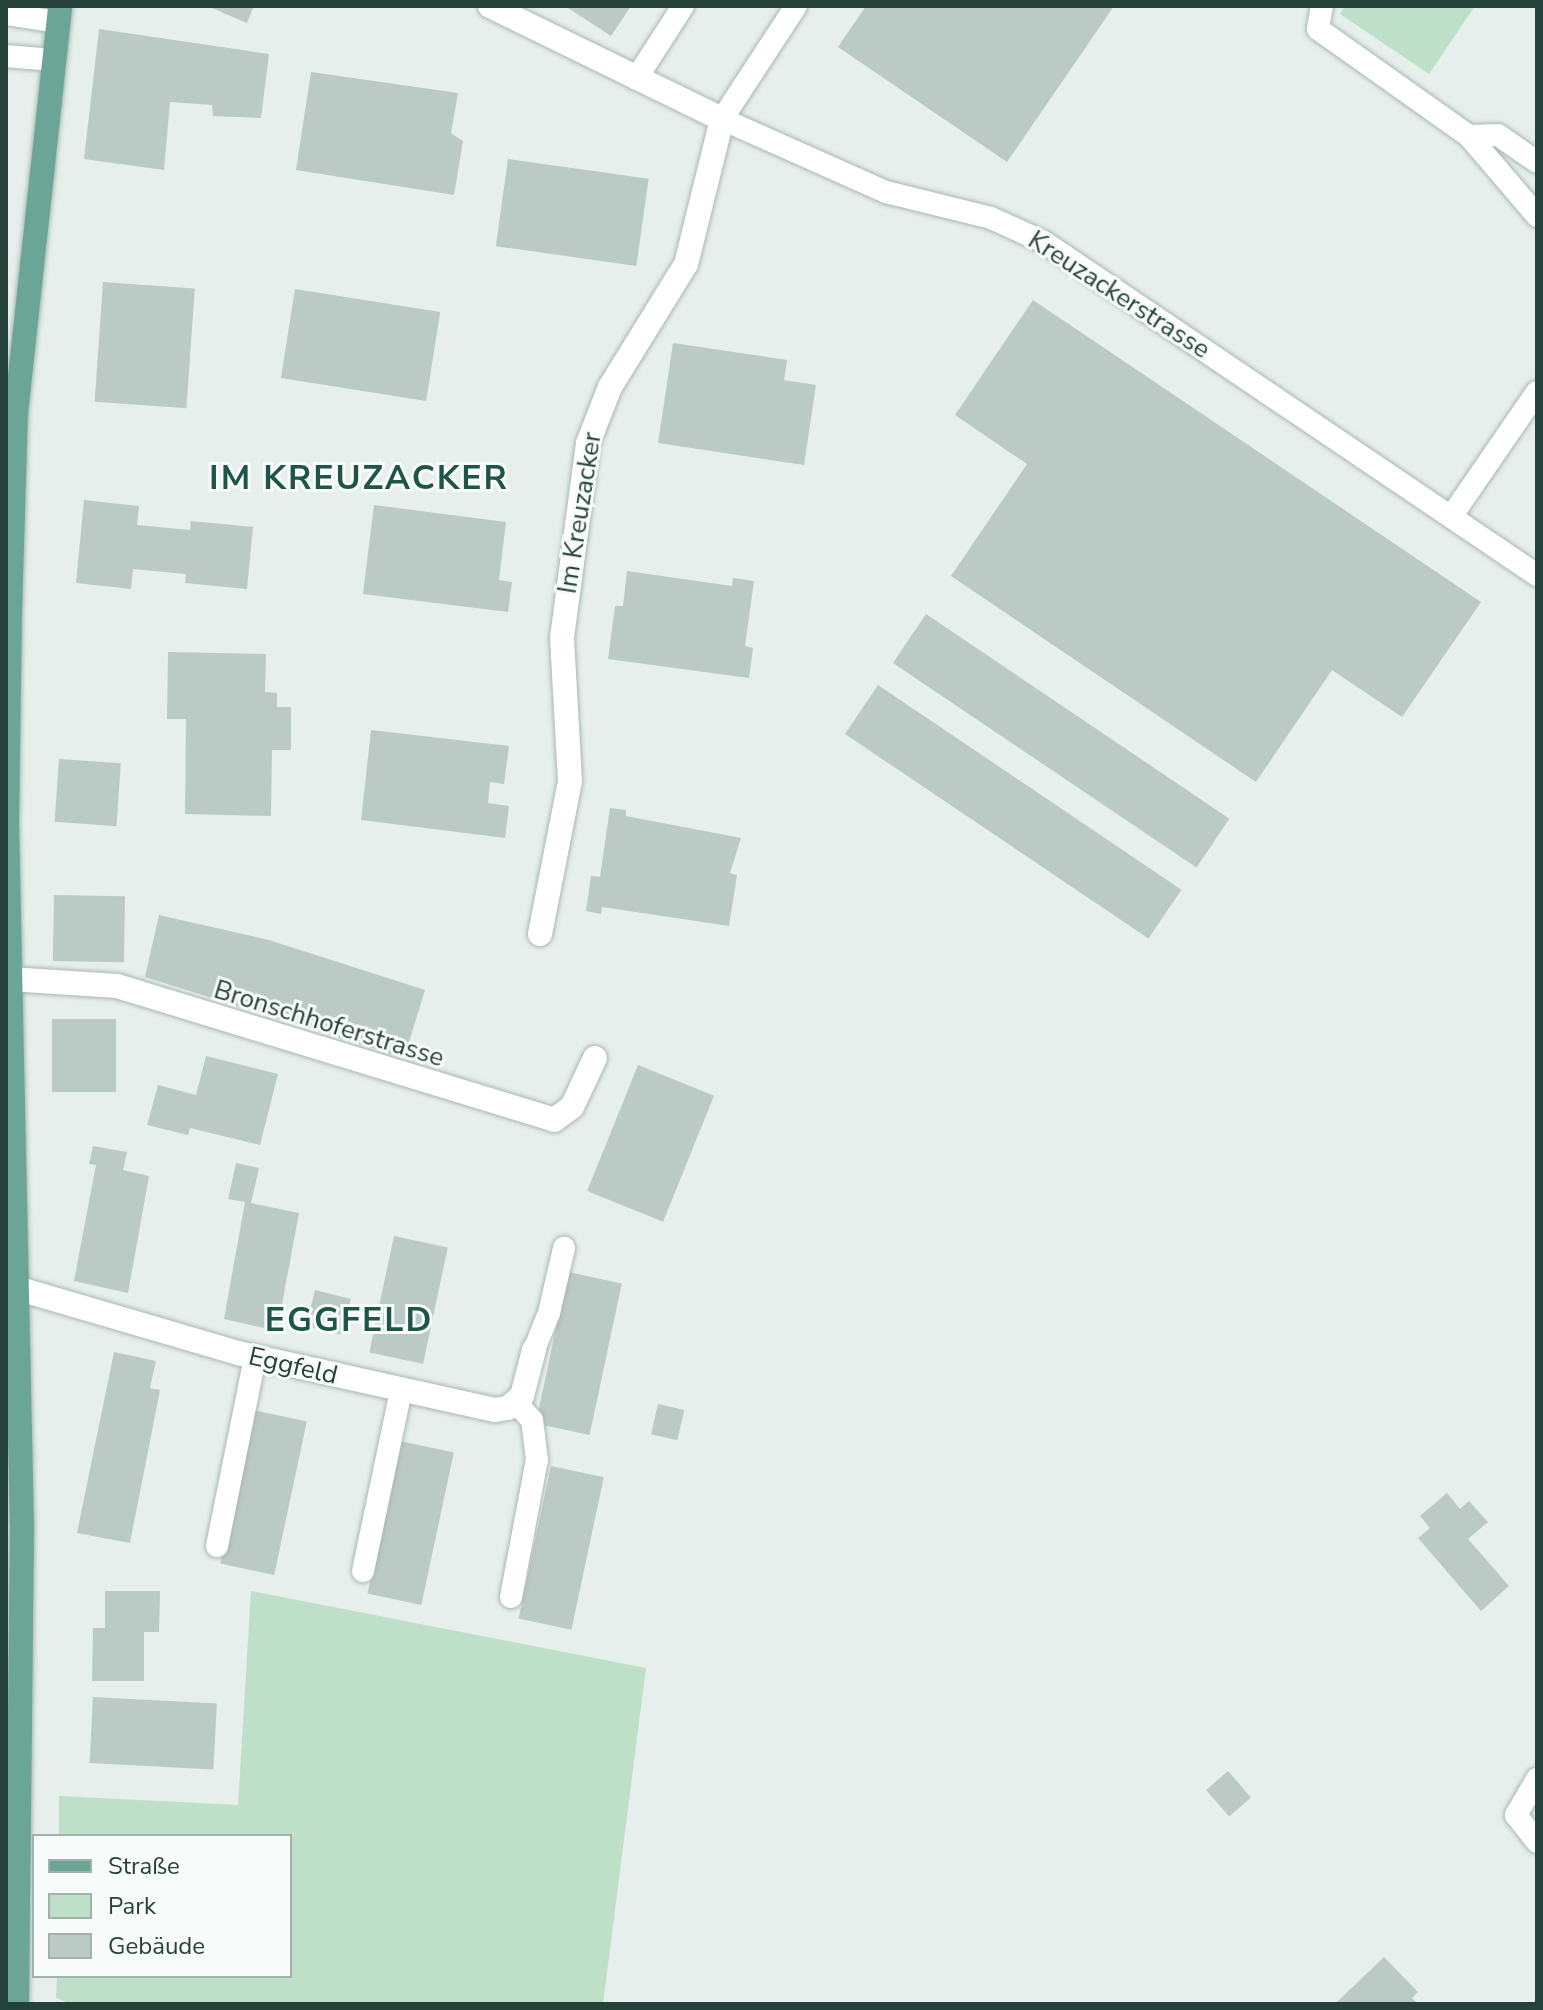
<!DOCTYPE html>
<meta charset="utf-8">
<style>
body{margin:0}
#map{position:relative;width:1543px;height:2010px;overflow:hidden;background:#e6efeb;font-family:"Nunito Sans",sans-serif}
div>[style]{position:absolute}
[style*='--x']{left:calc(var(--x)*1px);top:calc(var(--y)*1px);width:calc(var(--w)*1px);rotate:calc(var(--a)*1deg)}
.green>*{inset:0;background:#bfe0c8}
.building>*{inset:0;background:#bbcac4;transform-origin:0 0}
.roads{filter:drop-shadow(0 0 2px #a8b8b2) drop-shadow(0 0 2px #a8b8b2)}
.lane>*{height:22px;margin:-11px;padding:0 11px;transform-origin:11px;border-radius:11px;background:#fff}
.street>*{height:24px;margin:-12px;padding:0 12px;transform-origin:12px;border-radius:12px;background:#fff}
.primary>*{height:24px;margin:-12px;padding:0 12px;transform-origin:12px;border-radius:12px;background:#6aa596}
span{translate:-50% -50%;white-space:nowrap;text-align:center;line-height:1.15;-webkit-text-stroke:6px #f7fbf9;paint-order:stroke}
.street-label{font-size:26px;color:#24423a}
.district-label{font-size:34px;color:#1f5548;font-weight:700;letter-spacing:2px}
.frame{position:absolute;inset:0;border:8px solid #24423a;pointer-events:none}
.legend{position:absolute;left:32px;top:1834px;width:260px;height:144px;box-sizing:border-box;background:#f7fbf9;border:2px solid #a3b1ad;margin:0;padding:10px 14px;list-style:none;font-size:24px;color:#24423a}
.legend li{display:flex;align-items:center;gap:16px;height:40px}
.legend b{width:40px;border:2px solid #a3b1ad}
</style>
<div id="map">
<div class="green">
<i style="clip-path:polygon(1345px 6px,1475px 6px,1429px 74px,1340px 14px)"></i>
<i style="clip-path:polygon(251px 1591px,646px 1668px,603px 2004px,72px 2004px,56px 1998px,57px 1976px,290px 1976px,290px 1836px,59px 1836px,59px 1796px,238px 1805px)"></i>
</div>
<div class="building">
<i style="clip-path:polygon(207px 6px,254px 6px,247px 23px)"></i>
<i style="clip-path:polygon(565px 6px,631px 6px,611px 36px)"></i>
<i style="clip-path:polygon(866px 6px,1114px 6px,1007px 162px,838px 47px)"></i>
<i style="clip-path:polygon(99px 29px,269px 54px,261px 118px,213px 116px,212px 105px,170px 102px,164px 170px,84px 159px)"></i>
<i style="clip-path:polygon(311px 72px,458px 93px,451px 133px,463px 141px,454px 195px,296px 170px)"></i>
<i style="left:508px;top:159px;width:142px;height:88px;rotate:8deg"></i>
<i style="left:103px;top:282px;width:92px;height:120px;rotate:4deg"></i>
<i style="left:295px;top:289px;width:147px;height:90px;rotate:9deg"></i>
<i style="clip-path:polygon(1033px 300px,1481px 602px,1402px 717px,1332px 670px,1256px 782px,951px 576px,1027px 464px,955px 415px)"></i>
<i style="clip-path:polygon(673px 343px,787px 360px,784px 380px,816px 385px,804px 465px,658px 443px)"></i>
<i style="clip-path:polygon(84px 500px,139px 506px,137px 525px,190px 530px,191px 521px,253px 527px,247px 589px,185px 583px,186px 574px,133px 569px,131px 589px,76px 583px)"></i>
<i style="clip-path:polygon(374px 505px,506px 522px,499px 580px,512px 582px,508px 612px,363px 594px)"></i>
<i style="clip-path:polygon(627px 571px,732px 586px,733px 578px,754px 581px,745px 646px,753px 648px,749px 678px,608px 659px,615px 606px,623px 606px)"></i>
<i style="left:926px;top:614px;width:366px;height:59px;rotate:34deg"></i>
<i style="clip-path:polygon(168px 652px,266px 654px,265px 692px,277px 693px,277px 707px,291px 707px,291px 750px,272px 750px,271px 816px,185px 814px,186px 719px,167px 719px)"></i>
<i style="left:878px;top:685px;width:366px;height:59px;rotate:34deg"></i>
<i style="clip-path:polygon(371px 730px,509px 746px,504px 784px,490px 782px,488px 803px,509px 806px,505px 838px,361px 820px)"></i>
<i style="left:59px;top:759px;width:62px;height:63px;rotate:4deg"></i>
<i style="clip-path:polygon(610px 808px,626px 810px,626px 816px,741px 838px,730px 873px,737px 875px,729px 926px,602px 907px,601px 914px,586px 911px,591px 876px,600px 877px)"></i>
<i style="left:54px;top:895px;width:71px;height:66px;rotate:1deg"></i>
<i style="clip-path:polygon(159px 915px,269px 940px,425px 990px,404px 1058px,145px 977px)"></i>
<i style="left:52px;top:1019px;width:64px;height:73px"></i>
<i style="clip-path:polygon(206px 1056px,278px 1074px,260px 1145px,190px 1128px,188px 1135px,147px 1125px,158px 1085px,196px 1095px)"></i>
<i style="left:638px;top:1065px;width:82px;height:136px;rotate:22deg"></i>
<i style="clip-path:polygon(93px 1146px,127px 1152px,123px 1170px,149px 1176px,128px 1293px,74px 1281px,96px 1165px,89px 1164px)"></i>
<i style="clip-path:polygon(236px 1163px,259px 1168px,251px 1203px,299px 1213px,277px 1331px,224px 1319px,245px 1202px,228px 1199px)"></i>
<i style="left:394px;top:1236px;width:55px;height:119px;rotate:12deg"></i>
<i style="left:568px;top:1272px;width:55px;height:155px;rotate:12deg"></i>
<i style="left:315px;top:1290px;width:37px;height:37px;rotate:14deg"></i>
<i style="clip-path:polygon(114px 1352px,156px 1361px,150px 1388px,160px 1390px,130px 1543px,77px 1533px)"></i>
<i style="left:658px;top:1404px;width:27px;height:31px;rotate:13deg"></i>
<i style="left:253px;top:1410px;width:55px;height:157px;rotate:12deg"></i>
<i style="left:400px;top:1441px;width:55px;height:156px;rotate:12deg"></i>
<i style="left:551px;top:1466px;width:54px;height:156px;rotate:12deg"></i>
<i style="clip-path:polygon(1447px 1493px,1460px 1509px,1469px 1501px,1488px 1522px,1468px 1539px,1509px 1586px,1481px 1611px,1418px 1538px,1430px 1528px,1420px 1516px)"></i>
<i style="clip-path:polygon(105px 1591px,160px 1591px,159px 1632px,144px 1632px,144px 1681px,92px 1681px,93px 1628px,105px 1628px)"></i>
<i style="left:93px;top:1697px;width:124px;height:66px;rotate:3deg"></i>
<i style="left:1228px;top:1771px;width:35px;height:29px;rotate:49deg"></i>
<i style="clip-path:polygon(1384px 1957px,1418px 1992px,1412px 1998px,1418px 2004px,1335px 2004px)"></i>
</div>
<div class="roads">
<div class="lane">
<i style="--x:796;--y:6;--w:135;--a:123.2"></i>
<i style="--x:722;--y:119;--w:180;--a:24"></i>
<i style="--x:886;--y:192;--w:108;--a:13.9"></i>
<i style="--x:991;--y:218;--w:58;--a:24.4"></i>
<i style="--x:1044;--y:242;--w:595;--a:34.04"></i>
<i style="--x:1322;--y:6;--w:23;--a:100"></i>
<i style="--x:1318;--y:29;--w:185;--a:35.3"></i>
<i style="--x:1469;--y:136;--w:105;--a:49.6"></i>
<i style="--x:6;--y:14;--w:53;--a:8.7"></i>
<i style="--x:6;--y:56;--w:48;--a:4.8"></i>
<i style="--x:636;--y:79;--w:87;--a:-57.2"></i>
<i style="--x:1469;--y:136;--w:29;--a:-2"></i>
<i style="--x:1498;--y:135;--w:47;--a:34.7"></i>
<i style="--x:1453;--y:514;--w:148;--a:-55.5"></i>
<i style="--x:534;--y:1350;--w:40;--a:-68"></i>
<i style="--x:549;--y:1313;--w:67;--a:-77"></i>
<i style="--x:217;--y:1546;--w:193;--a:-78.6"></i>
<i style="--x:363;--y:1571;--w:184;--a:-78.1"></i>
<i style="--x:511;--y:1597;--w:139;--a:-79.3"></i>
<i style="--x:537;--y:1460;--w:40;--a:-97.1"></i>
<i style="--x:532;--y:1420;--w:23;--a:-133"></i>
<i style="--x:1537;--y:1779;--w:42;--a:120.3"></i>
<i style="--x:1516;--y:1815;--w:34;--a:52"></i>
</div>
<div class="street">
<i style="--x:490;--y:6;--w:258;--a:26"></i>
<i style="--x:722;--y:119;--w:149;--a:103.9"></i>
<i style="--x:686;--y:264;--w:145;--a:121.7"></i>
<i style="--x:610;--y:387;--w:60;--a:111.4"></i>
<i style="--x:588;--y:443;--w:197;--a:97.6"></i>
<i style="--x:562;--y:638;--w:143;--a:86.8"></i>
<i style="--x:570;--y:781;--w:156;--a:101.1"></i>
<i style="--x:10;--y:979;--w:107;--a:3.7"></i>
<i style="--x:117;--y:986;--w:457;--a:17"></i>
<i style="--x:554;--y:1120;--w:22;--a:-36"></i>
<i style="--x:572;--y:1107;--w:54;--a:-64.9"></i>
<i style="--x:16;--y:1288;--w:231;--a:16.3"></i>
<i style="--x:238;--y:1353;--w:263;--a:12.5"></i>
<i style="--x:495;--y:1410;--w:13;--a:-9"></i>
<i style="--x:508;--y:1408;--w:18;--a:-41"></i>
<i style="--x:522;--y:1396;--w:48;--a:-75.4"></i>
</div>
<div class="primary">
<i style="--x:17;--y:2004;--w:475;--a:-89.4"></i>
<i style="--x:22;--y:1529;--w:707;--a:-91.22"></i>
<i style="--x:7;--y:822;--w:210;--a:-89.2"></i>
<i style="--x:10;--y:612;--w:199;--a:-88.3"></i>
<i style="--x:16;--y:413;--w:409;--a:-83.8"></i>
</div>
</div>
<div class="street-label">
<span style="left:1119px;top:295px;rotate:33deg">Kreuzackerstrasse</span>
<span style="left:580px;top:513px;rotate:-81deg">Im Kreuzacker</span>
<span style="left:329px;top:1024px;rotate:17deg">Bronschhoferstrasse</span>
<span style="left:293px;top:1366px;rotate:13deg">Eggfeld</span>
</div>
<div class="district-label">
<span style="left:359px;top:479px">IM KREUZACKER</span>
<span style="left:349px;top:1321px">EGGFELD</span>
</div>
<div class="frame"></div>
<ul class="legend">
<li><b style="height:10px;background:#6aa596"></b>Straße</li>
<li><b style="height:22px;background:#bfe0c8"></b>Park</li>
<li><b style="height:22px;background:#bbcac4"></b>Gebäude</li>
</ul>
</div>
